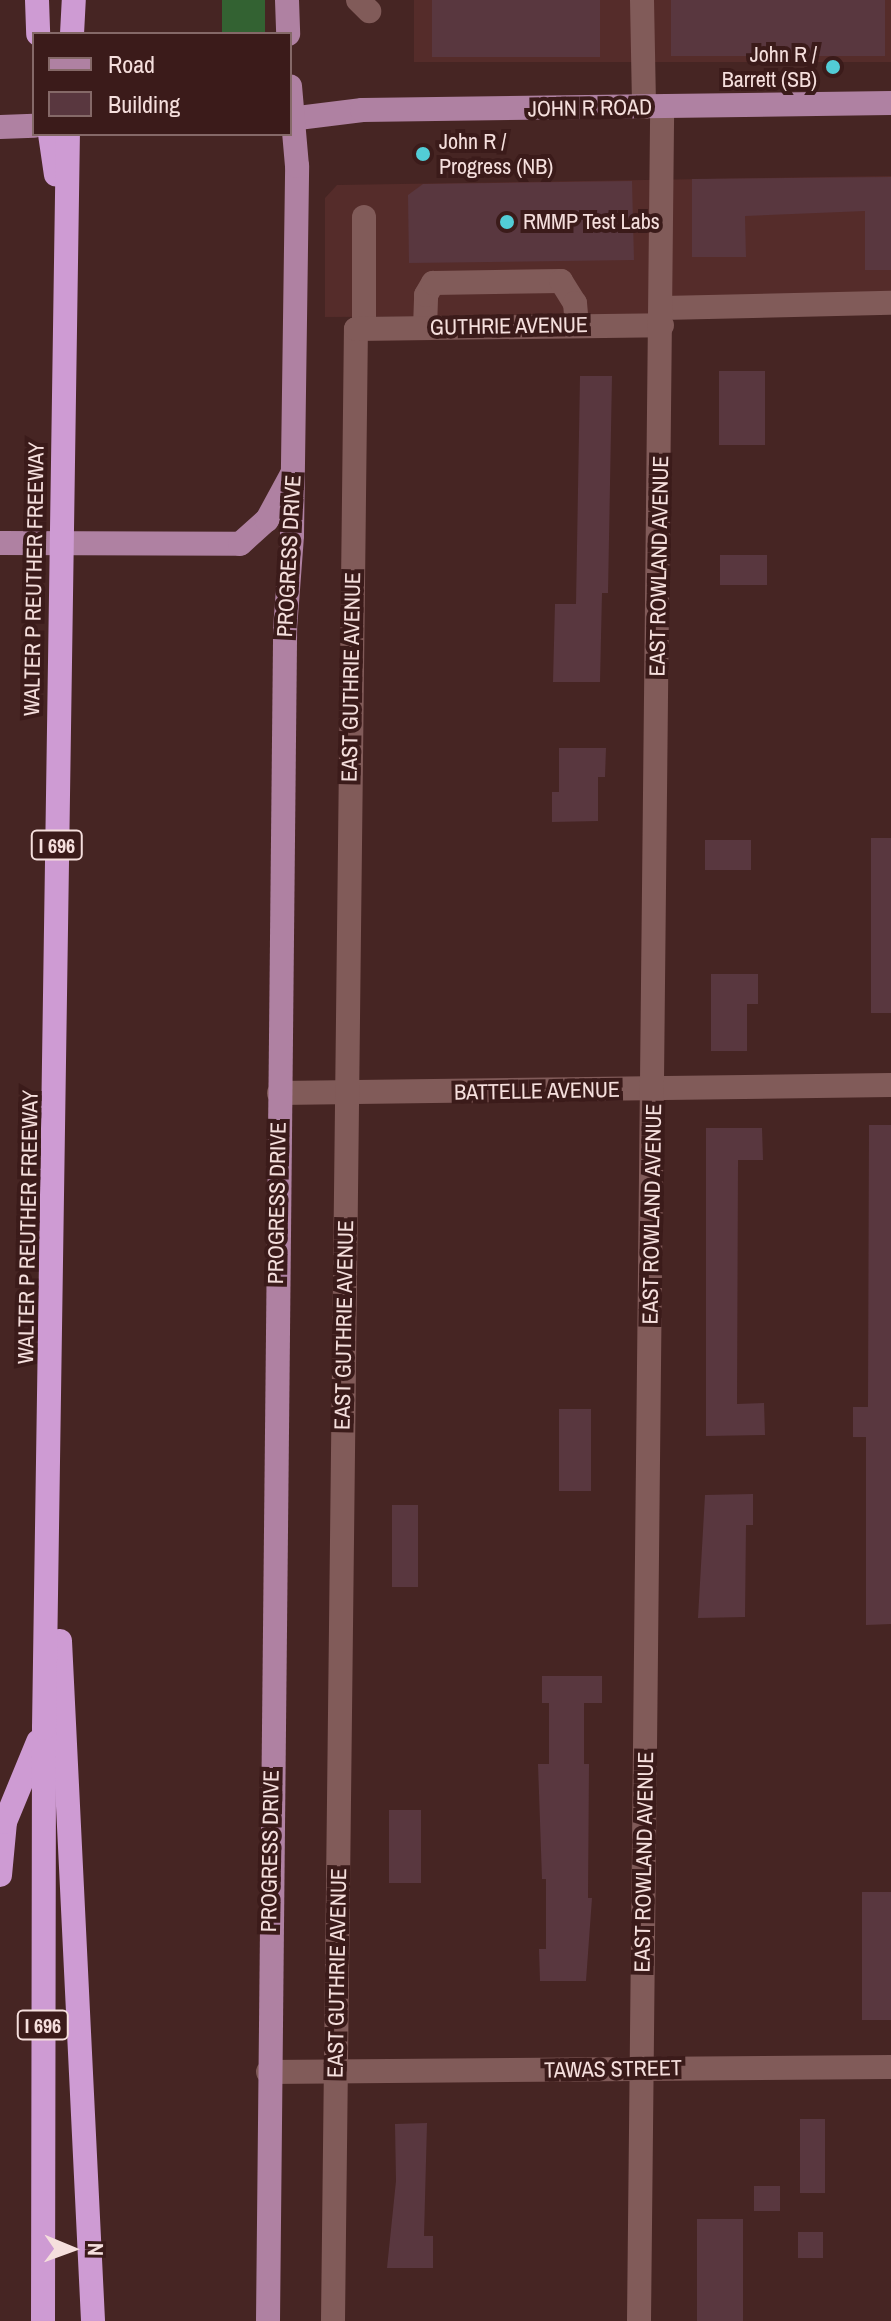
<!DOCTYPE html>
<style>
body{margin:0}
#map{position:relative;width:891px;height:2321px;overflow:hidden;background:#462523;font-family:"Archivo Narrow",sans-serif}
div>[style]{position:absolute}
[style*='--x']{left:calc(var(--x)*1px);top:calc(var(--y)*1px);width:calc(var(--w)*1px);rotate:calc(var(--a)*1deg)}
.built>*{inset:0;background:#552c2a;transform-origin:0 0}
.green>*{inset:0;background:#336232;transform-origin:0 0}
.building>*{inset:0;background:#59373f;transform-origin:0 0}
.minor>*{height:24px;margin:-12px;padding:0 12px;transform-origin:12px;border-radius:12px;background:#815b59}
.major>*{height:24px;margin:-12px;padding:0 12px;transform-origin:12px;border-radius:12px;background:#af81a2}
.highway>*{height:24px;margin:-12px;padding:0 12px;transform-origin:12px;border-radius:12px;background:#ce9bd3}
.dots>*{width:22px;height:22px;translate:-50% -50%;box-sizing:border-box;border:4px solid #3b1b1a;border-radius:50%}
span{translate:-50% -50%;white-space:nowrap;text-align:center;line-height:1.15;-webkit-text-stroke:8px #3b1b1a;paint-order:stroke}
.shield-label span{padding:2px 6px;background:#3b1b1a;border:2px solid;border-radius:6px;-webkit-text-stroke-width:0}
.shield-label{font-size:20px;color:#f5dfdd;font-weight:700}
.poi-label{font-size:22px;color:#f5dfdd}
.right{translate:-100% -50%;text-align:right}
.left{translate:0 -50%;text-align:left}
.street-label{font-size:22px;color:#f5dfdd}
.legend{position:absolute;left:32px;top:32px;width:260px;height:104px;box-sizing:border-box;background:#3b1b1a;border:2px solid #856968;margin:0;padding:10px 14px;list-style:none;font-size:24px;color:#f5dfdd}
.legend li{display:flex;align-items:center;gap:16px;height:40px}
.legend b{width:40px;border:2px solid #856968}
.north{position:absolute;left:32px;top:2209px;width:80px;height:80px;-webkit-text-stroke:6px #3b1b1a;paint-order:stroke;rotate:91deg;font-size:22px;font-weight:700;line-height:32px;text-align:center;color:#f5dfdd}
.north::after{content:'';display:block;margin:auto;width:28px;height:36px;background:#f5dfdd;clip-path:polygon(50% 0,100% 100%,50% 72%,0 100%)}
</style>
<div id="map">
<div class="built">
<div style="left:414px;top:0;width:477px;height:62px"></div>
<div style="clip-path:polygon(891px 176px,891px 314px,325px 317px,325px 198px,337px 185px)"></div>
</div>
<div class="green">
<div style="left:222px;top:0;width:43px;height:34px"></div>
</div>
<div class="building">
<div style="left:432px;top:0;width:168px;height:57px"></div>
<div style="left:671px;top:0;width:214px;height:56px"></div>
<div style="clip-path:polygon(891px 177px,891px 270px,865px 270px,865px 211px,745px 216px,746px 257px,692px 257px,692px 179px)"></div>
<div style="clip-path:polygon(632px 181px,634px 260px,409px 263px,408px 195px,423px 184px)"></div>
<div style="left:719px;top:371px;width:46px;height:74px"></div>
<div style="clip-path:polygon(580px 376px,612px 376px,608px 593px,602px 593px,600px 682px,553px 682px,555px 604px,576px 604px)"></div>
<div style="left:720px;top:555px;width:47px;height:30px"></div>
<div style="clip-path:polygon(559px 748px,606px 748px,605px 777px,598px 777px,598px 821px,552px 822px,552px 792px,559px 792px)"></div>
<div style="left:871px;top:838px;width:20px;height:175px"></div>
<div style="left:705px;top:840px;width:46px;height:30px"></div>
<div style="clip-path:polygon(711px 974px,758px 974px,758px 1004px,747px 1004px,747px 1051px,711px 1051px)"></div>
<div style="clip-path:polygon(869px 1125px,891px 1125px,891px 1624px,866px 1625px,866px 1437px,853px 1437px,853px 1407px,868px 1407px)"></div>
<div style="clip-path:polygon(706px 1128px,762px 1128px,763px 1160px,738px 1160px,737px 1404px,764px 1403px,765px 1435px,706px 1436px)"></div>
<div style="left:559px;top:1409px;width:32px;height:82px"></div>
<div style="clip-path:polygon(753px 1494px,753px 1525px,746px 1525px,745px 1617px,698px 1618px,705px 1495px)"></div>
<div style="left:392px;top:1505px;width:26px;height:82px"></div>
<div style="clip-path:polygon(542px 1676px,602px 1676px,602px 1703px,584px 1703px,584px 1764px,589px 1764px,588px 1898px,592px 1898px,586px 1981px,540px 1981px,539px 1949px,546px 1949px,546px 1879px,542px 1879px,538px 1764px,549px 1764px,549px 1703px,542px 1703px)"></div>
<div style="left:389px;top:1810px;width:32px;height:73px"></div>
<div style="left:891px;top:1892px;width:128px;height:29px;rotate:90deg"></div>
<div style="left:800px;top:2119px;width:25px;height:74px"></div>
<div style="clip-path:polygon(427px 2123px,424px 2236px,433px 2236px,433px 2268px,387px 2268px,396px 2181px,395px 2124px)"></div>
<div style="left:754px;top:2186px;width:26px;height:25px"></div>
<div style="left:697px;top:2219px;width:46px;height:102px"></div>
<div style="left:823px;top:2232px;width:26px;height:25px;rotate:90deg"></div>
</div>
<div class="minor">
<div style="--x:358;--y:0;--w:16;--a:45"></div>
<div style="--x:642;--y:0;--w:107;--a:88.9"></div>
<div style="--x:364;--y:217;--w:111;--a:90"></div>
<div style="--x:663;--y:308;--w:228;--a:-1.3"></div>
<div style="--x:425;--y:328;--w:33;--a:-88"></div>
<div style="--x:426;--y:295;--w:14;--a:-60"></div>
<div style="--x:433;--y:283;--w:128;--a:-0.9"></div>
<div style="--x:561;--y:281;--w:26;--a:58"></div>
<div style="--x:575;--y:303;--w:22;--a:85"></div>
<div style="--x:279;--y:1093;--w:612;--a:-0.75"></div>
<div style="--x:268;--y:2072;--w:623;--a:-0.46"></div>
<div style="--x:333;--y:2321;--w:1992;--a:-89.34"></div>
<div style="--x:356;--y:329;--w:306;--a:-0.7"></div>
<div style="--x:639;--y:2321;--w:2214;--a:-89.4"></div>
</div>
<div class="major">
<div style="--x:287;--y:0;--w:34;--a:88"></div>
<div style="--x:290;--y:119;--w:73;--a:-7.1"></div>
<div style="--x:362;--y:110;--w:529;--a:-0.76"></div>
<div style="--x:0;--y:127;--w:34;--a:-2"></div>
<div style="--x:0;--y:543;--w:240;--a:0.2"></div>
<div style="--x:240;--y:544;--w:36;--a:-42"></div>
<div style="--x:267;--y:520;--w:52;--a:-61.5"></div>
<div style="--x:268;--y:2321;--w:1692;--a:-89.42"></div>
<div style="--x:285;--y:629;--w:94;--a:-85.7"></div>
<div style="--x:292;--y:535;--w:369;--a:-89.2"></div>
<div style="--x:297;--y:166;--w:80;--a:-95"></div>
</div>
<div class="highway">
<div style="--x:37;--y:0;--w:34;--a:88"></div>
<div style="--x:72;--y:34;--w:34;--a:-87"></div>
<div style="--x:50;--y:134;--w:41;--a:81.7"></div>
<div style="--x:60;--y:1641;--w:681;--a:87.22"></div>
<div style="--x:0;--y:1875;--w:53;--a:-84.6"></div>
<div style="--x:5;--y:1822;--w:87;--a:-67.6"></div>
<div style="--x:43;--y:2321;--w:593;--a:-89.9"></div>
<div style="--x:44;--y:1728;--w:1594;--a:-89.14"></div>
</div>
<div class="dots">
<div style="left:833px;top:67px;background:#52ccd6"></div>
<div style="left:423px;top:154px;background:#52ccd6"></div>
<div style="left:507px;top:222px;background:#52ccd6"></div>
</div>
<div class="shield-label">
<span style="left:57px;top:845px">I 696</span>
<span style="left:43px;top:2025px">I 696</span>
</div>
<div class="poi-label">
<span class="right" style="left:817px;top:67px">John R /<br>Barrett (SB)</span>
<span class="left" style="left:439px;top:154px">John R /<br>Progress (NB)</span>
<span class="left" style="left:523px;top:222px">RMMP Test Labs</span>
</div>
<div class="street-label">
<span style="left:590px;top:108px;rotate:-1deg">JOHN R ROAD</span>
<span style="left:509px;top:326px;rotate:-1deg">GUTHRIE AVENUE</span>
<span style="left:289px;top:556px;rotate:-87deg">PROGRESS DRIVE</span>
<span style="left:659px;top:566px;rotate:-89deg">EAST ROWLAND AVENUE</span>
<span style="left:34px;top:579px;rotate:-89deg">WALTER P REUTHER FREEWAY</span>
<span style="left:351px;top:677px;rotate:-89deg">EAST GUTHRIE AVENUE</span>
<span style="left:537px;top:1091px;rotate:-1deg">BATTELLE AVENUE</span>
<span style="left:277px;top:1203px;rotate:-89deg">PROGRESS DRIVE</span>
<span style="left:652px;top:1214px;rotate:-89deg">EAST ROWLAND AVENUE</span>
<span style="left:28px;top:1227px;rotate:-89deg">WALTER P REUTHER FREEWAY</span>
<span style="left:344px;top:1325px;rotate:-89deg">EAST GUTHRIE AVENUE</span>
<span style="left:270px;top:1851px;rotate:-89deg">PROGRESS DRIVE</span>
<span style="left:644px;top:1862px;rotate:-89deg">EAST ROWLAND AVENUE</span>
<span style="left:337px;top:1973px;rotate:-89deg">EAST GUTHRIE AVENUE</span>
<span style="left:613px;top:2069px;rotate:-1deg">TAWAS STREET</span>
</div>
<ul class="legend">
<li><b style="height:10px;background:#af81a2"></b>Road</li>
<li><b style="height:22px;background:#59373f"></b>Building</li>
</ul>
<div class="north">N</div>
</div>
